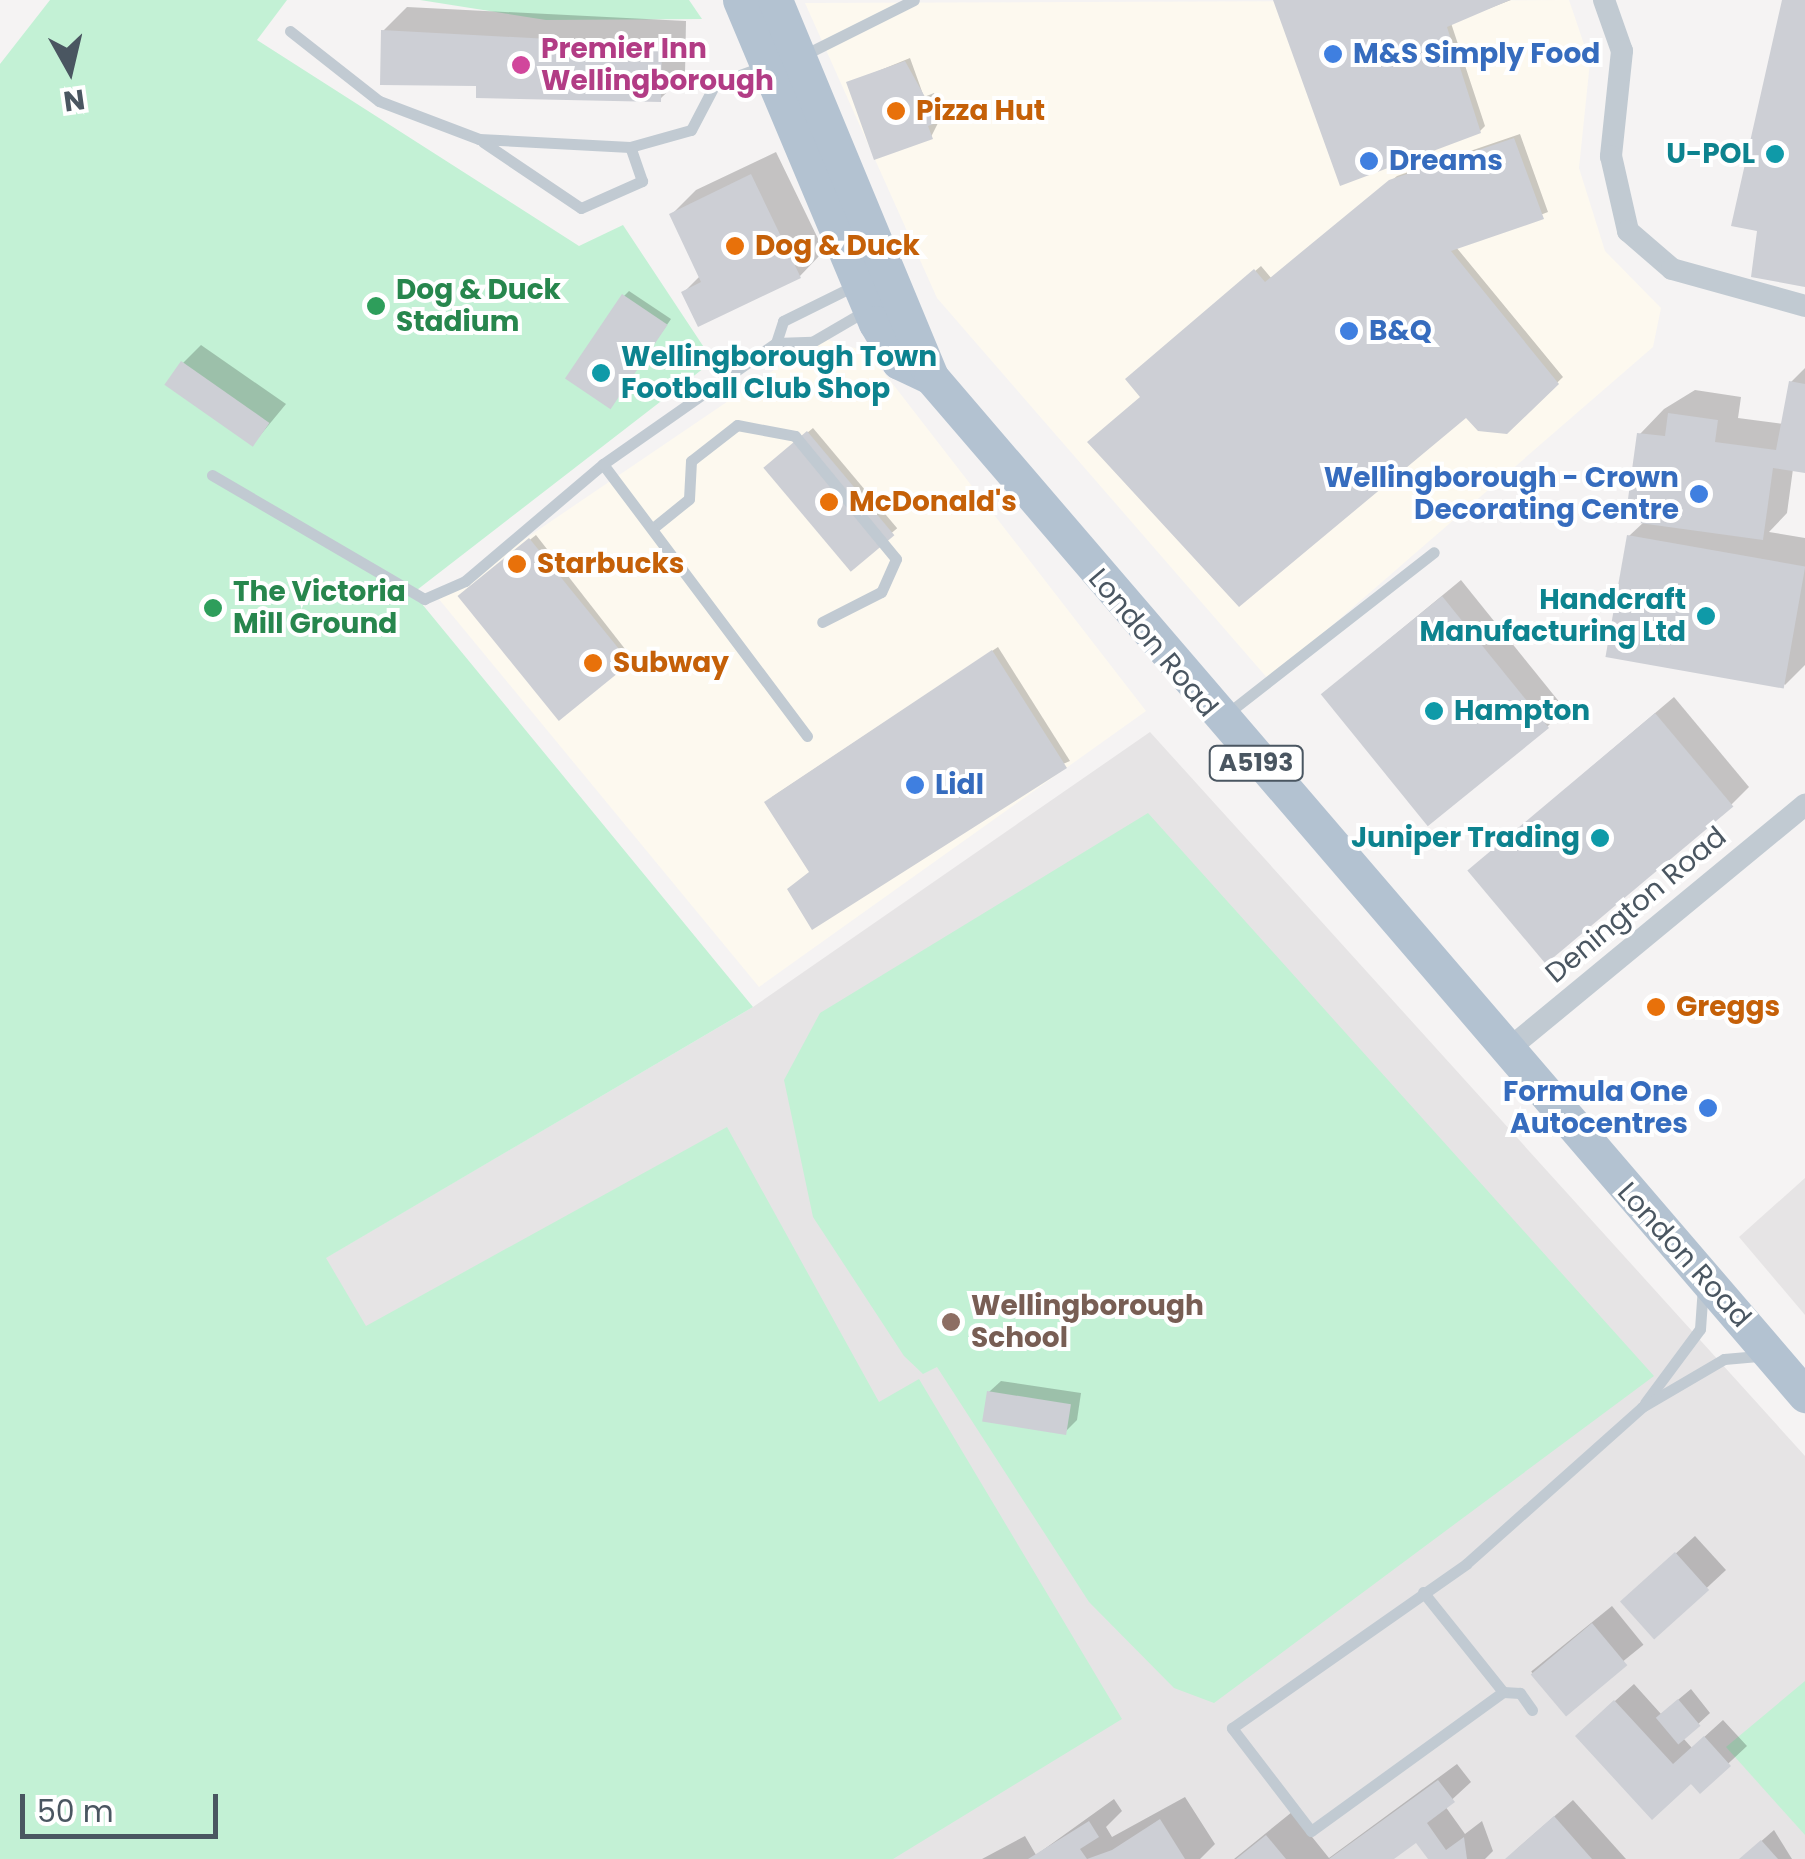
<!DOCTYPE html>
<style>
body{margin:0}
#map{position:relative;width:1805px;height:1859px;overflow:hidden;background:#f5f3f3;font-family:Poppins,sans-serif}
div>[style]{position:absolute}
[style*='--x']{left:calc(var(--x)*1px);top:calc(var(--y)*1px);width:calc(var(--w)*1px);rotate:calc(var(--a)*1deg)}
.commercial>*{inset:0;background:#fdf9ef}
.education>*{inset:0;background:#e6e4e5}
.green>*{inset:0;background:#c3f1d5}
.shadow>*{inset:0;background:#0003;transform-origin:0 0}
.building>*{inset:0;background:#cdcfd5;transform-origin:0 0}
.lane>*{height:11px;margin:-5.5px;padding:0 5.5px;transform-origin:5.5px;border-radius:5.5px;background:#c1cad2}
.street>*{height:22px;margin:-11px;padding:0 11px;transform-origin:11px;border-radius:11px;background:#c1cad2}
.primary>*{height:35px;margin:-17.5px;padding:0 17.5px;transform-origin:17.5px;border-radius:17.5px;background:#b3c2d1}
.dots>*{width:28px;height:28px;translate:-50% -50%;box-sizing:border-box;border:5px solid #fff;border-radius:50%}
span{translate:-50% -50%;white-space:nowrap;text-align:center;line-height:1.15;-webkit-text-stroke:8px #fff;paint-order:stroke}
.shield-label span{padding:2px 8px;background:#fff;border:2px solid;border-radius:8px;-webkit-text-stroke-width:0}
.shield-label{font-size:25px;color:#4a5661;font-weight:700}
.hotel-label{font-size:28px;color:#b23c85;font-weight:700}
.left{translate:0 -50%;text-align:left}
.shop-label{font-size:28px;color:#366cbe;font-weight:700}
.right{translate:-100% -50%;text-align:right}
.food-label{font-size:28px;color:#c56008;font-weight:700}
.culture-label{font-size:28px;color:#0d838f;font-weight:700}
.leisure-label{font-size:28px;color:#27864d;font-weight:700}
.street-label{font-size:28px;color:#4a5661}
.education-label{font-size:28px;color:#785e54;font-weight:700}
.north{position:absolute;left:20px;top:20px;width:100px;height:100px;-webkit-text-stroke:8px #fff;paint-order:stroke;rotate:172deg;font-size:28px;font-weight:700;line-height:40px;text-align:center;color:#4a5661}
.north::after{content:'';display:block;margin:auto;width:35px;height:45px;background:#4a5661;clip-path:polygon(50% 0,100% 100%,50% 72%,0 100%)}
.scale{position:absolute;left:20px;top:1794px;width:198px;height:45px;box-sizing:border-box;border:5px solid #4a5661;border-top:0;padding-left:12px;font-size:30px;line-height:35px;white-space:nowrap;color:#4a5661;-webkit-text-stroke:8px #fff;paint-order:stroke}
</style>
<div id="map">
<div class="commercial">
<div style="clip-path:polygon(1569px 0,1590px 62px,1579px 168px,1605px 251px,1661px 308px,1653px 347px,1269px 680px,937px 298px,805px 3px)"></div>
<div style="clip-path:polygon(821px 338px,868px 352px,1146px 711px,759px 987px,438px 598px)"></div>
</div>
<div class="education">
<div style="clip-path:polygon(1150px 732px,1805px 1456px,1805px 1859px,0 1859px,107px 1386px,753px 1007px)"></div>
<div style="clip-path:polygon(1805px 1178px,1805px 1315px,1739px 1237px)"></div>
</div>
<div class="green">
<div style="clip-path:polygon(50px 0,287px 0,257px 40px,579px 246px,623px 225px,713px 361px,413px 593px,753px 1007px,326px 1258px,366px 1326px,727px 1127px,879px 1402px,919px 1379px,1122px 1719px,893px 1859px,0 1859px,0 64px)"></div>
<div style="clip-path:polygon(420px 0,689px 0,702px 19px,546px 20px)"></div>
<div style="clip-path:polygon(1148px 813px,1654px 1376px,1214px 1703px,1174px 1688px,1089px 1602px,937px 1367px,923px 1374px,904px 1356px,813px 1217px,784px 1080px,820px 1013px)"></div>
<div style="clip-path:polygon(1805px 1681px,1805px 1835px,1726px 1747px)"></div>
</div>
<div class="shadow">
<div style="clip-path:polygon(1276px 0,1511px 0,1451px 23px,1485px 126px,1480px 131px)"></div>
<div style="clip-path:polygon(1785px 0,1805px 0,1805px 284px,1760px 229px,1734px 224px)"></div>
<div style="clip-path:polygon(407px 7px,686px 21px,685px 75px,660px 99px,478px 84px,383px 31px)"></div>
<div style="clip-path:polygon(910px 58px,924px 97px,934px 93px,942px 115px,931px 137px,849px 83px)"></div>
<div style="clip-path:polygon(1520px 134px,1548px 212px,1456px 247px,1563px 377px,1506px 432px,1467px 415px,1143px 397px,1134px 374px,1261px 266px,1272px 279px,1397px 176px)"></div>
<div style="clip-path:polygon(776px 152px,824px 251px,800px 276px,684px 292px,701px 275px,672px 214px,696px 190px)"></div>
<div style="clip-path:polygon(629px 291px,671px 319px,614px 401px,624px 296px)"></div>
<div style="clip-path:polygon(201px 345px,286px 404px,253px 444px,183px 363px)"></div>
<div style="clip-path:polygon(1805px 368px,1805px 471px,1793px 469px,1787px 513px,1769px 532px,1805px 538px,1805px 665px,1785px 685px,1629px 536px,1645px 521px,1640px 434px,1664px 409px,1695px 390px,1741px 397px,1738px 418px,1784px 424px,1791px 382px)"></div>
<div style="left:813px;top:428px;width:131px;height:55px;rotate:50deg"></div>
<div style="left:536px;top:535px;width:156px;height:90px;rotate:52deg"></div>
<div style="clip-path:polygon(1461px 580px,1565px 709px,1547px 727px,1323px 694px)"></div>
<div style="clip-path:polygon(998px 647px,1070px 761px,812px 871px,772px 797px)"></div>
<div style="clip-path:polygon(1674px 697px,1749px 787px,1731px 805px,1470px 870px)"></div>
<div style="clip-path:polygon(1001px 1381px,1081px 1393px,1077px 1420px,1065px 1432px,989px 1392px)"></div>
<div style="clip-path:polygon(1695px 1536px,1726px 1570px,1655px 1636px,1642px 1584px)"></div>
<div style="left:1612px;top:1606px;width:50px;height:104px;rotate:51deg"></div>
<div style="clip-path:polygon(1634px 1684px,1661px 1714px,1691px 1689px,1710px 1713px,1683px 1738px,1692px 1748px,1723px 1720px,1747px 1746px,1700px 1790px,1596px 1718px)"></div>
<div style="clip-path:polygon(1457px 1764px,1471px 1782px,1445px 1806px,1465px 1834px,1482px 1821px,1493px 1851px,1485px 1859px,1431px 1859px,1417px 1840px,1390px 1859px,1234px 1859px,1292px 1812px,1329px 1858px)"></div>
<div style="clip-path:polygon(1185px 1797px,1215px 1844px,1200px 1859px,982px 1859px,1025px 1836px,1036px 1855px,1114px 1799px,1122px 1811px,1106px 1827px,1112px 1837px)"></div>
<div style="clip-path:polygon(1573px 1800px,1626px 1859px,1508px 1859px,1518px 1848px)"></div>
<div style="clip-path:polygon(1774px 1830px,1792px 1859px,1741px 1859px)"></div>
</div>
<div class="building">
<div style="clip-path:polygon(1273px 0,1510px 0,1447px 27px,1481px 133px,1340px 186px)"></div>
<div style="clip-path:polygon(1782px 0,1805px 0,1805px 287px,1751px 277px,1757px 231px,1731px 226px)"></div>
<div style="clip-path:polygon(381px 30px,662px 45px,661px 102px,476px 98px,476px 86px,380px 85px)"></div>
<div style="clip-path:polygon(905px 61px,939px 122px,928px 126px,933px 139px,874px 160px,846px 82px)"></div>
<div style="clip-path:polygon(1514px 138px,1544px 219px,1451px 251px,1559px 384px,1507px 434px,1478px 431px,1466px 418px,1239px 607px,1087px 442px,1140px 397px,1125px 379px,1254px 269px,1265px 282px,1389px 180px)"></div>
<div style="clip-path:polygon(751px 174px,801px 278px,698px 327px,681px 292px,701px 282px,669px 214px)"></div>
<div style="left:622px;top:294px;width:55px;height:102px;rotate:34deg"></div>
<div style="left:181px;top:361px;width:108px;height:29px;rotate:35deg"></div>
<div style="clip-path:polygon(1789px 381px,1805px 384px,1805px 473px,1773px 468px,1763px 540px,1625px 521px,1637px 433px,1665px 436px,1668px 413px,1718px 420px,1715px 442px,1776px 450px)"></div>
<div style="left:807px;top:431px;width:136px;height:57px;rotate:50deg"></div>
<div style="left:1627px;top:535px;width:181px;height:124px;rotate:10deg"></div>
<div style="left:529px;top:538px;width:161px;height:92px;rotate:51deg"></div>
<div style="left:1442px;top:596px;width:170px;height:156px;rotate:51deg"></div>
<div style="clip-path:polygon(992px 650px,1067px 768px,812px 930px,787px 889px,809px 872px,764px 802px)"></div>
<div style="left:1655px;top:713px;width:122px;height:245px;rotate:50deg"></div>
<div style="left:987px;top:1391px;width:85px;height:31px;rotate:9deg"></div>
<div style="left:1675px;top:1552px;width:51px;height:74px;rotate:48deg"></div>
<div style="left:1592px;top:1623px;width:55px;height:80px;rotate:50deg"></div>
<div style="left:1678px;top:1699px;width:35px;height:29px;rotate:50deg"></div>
<div style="clip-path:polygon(1614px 1700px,1673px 1764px,1704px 1736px,1731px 1766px,1700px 1794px,1691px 1784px,1652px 1820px,1575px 1736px)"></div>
<div style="clip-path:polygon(1438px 1780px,1455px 1802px,1427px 1823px,1446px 1850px,1464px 1837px,1467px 1859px,1428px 1859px,1416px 1843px,1394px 1859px,1329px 1859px)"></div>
<div style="clip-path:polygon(1554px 1816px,1592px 1859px,1505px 1859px)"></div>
<div style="clip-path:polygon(1160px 1819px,1185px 1859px,1087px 1859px,1112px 1850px)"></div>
<div style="clip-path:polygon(1089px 1821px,1099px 1837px,1080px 1849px,1087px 1859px,1028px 1859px)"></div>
<div style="clip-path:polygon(1266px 1835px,1286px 1859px,1236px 1859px)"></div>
<div style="clip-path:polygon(1761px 1840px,1778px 1859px,1739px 1859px)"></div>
</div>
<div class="lane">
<div style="--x:290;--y:31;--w:113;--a:38.2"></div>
<div style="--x:379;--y:101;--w:107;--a:20.8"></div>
<div style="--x:479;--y:139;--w:151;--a:3"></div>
<div style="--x:630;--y:147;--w:63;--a:-15.6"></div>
<div style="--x:691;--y:130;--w:52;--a:-62.4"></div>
<div style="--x:715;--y:84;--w:53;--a:-19.8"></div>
<div style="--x:802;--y:56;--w:125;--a:-26.6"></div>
<div style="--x:483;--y:142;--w:118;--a:34"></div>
<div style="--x:581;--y:208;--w:67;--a:-23.9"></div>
<div style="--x:642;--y:181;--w:36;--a:-109"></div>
<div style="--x:776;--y:343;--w:23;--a:-72"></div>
<div style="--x:783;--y:321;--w:81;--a:-26.3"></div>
<div style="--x:212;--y:475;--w:246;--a:30.3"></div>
<div style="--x:424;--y:599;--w:45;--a:-23.7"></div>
<div style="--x:465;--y:581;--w:181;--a:-40.3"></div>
<div style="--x:653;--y:528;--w:46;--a:-38.9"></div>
<div style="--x:689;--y:499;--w:38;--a:-87"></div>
<div style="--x:691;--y:461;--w:58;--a:-38"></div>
<div style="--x:737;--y:425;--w:59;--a:10.7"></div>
<div style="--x:795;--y:436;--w:159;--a:50.6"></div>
<div style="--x:896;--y:559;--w:36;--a:114"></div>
<div style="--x:881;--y:592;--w:66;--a:153"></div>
<div style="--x:1228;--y:713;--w:261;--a:-38"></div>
<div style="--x:807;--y:736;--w:340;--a:-126.9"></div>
<div style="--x:603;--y:464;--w:211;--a:-35"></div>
<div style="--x:776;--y:343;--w:36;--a:-2"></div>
<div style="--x:812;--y:342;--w:64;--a:-30.2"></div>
<div style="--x:1645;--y:1403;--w:92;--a:-53.4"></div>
<div style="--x:1700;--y:1329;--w:39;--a:-86"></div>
<div style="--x:1423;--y:1592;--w:128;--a:51.3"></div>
<div style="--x:1532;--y:1710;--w:21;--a:-125"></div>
<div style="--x:1520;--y:1693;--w:17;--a:-177"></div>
<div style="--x:1503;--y:1692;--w:237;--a:144.1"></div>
<div style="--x:1311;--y:1831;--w:130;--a:-127.5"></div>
<div style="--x:1232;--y:1728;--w:286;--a:-35"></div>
<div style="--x:1466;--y:1564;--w:236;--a:-41.7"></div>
<div style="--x:1642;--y:1407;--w:95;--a:-30.3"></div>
<div style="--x:1724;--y:1359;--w:37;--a:-5"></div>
</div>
<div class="street">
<div style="--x:1604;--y:0;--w:54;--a:70.6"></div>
<div style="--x:1622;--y:51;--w:106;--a:96"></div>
<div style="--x:1611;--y:156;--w:77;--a:77.2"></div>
<div style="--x:1628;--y:231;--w:58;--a:40.8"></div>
<div style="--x:1672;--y:269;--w:138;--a:15.5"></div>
<div style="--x:1505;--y:1052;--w:389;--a:-39.5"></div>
</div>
<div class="primary">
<div style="--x:740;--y:0;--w:350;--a:67.2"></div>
<div style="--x:876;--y:323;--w:45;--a:59.5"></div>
<div style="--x:899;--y:362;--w:35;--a:25"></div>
<div style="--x:775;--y:0;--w:408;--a:67.5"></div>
<div style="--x:931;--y:377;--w:1342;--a:49.35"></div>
</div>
<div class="dots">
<div style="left:1333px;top:54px;background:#3f7fe0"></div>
<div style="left:521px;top:65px;background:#d1479c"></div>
<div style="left:896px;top:111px;background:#e8710a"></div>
<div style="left:1775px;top:154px;background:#0f9aa8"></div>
<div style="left:1369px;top:161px;background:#3f7fe0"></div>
<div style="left:735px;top:246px;background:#e8710a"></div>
<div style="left:376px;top:306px;background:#2e9e5b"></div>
<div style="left:1349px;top:331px;background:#3f7fe0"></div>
<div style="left:601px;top:373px;background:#0f9aa8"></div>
<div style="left:1699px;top:494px;background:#3f7fe0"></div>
<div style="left:829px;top:502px;background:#e8710a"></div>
<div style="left:517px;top:564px;background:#e8710a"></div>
<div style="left:213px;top:608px;background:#2e9e5b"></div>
<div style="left:1706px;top:616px;background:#0f9aa8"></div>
<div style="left:593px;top:663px;background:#e8710a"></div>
<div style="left:1434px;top:711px;background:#0f9aa8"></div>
<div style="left:915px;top:785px;background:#3f7fe0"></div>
<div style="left:1600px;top:838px;background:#0f9aa8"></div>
<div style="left:1656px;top:1007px;background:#e8710a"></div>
<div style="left:1708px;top:1108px;background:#3f7fe0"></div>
<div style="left:951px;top:1322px;background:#8d6e63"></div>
</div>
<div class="shield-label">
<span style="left:1256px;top:763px">A5193</span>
</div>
<div class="hotel-label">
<span class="left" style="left:541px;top:65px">Premier Inn<br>Wellingborough</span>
</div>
<div class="shop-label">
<span class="left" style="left:1353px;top:54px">M&amp;S Simply Food</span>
<span class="left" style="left:1389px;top:161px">Dreams</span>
<span class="left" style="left:1369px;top:331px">B&amp;Q</span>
<span class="right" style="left:1679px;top:494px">Wellingborough - Crown<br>Decorating Centre</span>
<span class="left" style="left:935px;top:785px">Lidl</span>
<span class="right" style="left:1688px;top:1108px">Formula One<br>Autocentres</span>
</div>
<div class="food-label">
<span class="left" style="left:916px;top:111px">Pizza Hut</span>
<span class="left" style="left:755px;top:246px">Dog &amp; Duck</span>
<span class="left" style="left:849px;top:502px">McDonald's</span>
<span class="left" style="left:537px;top:564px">Starbucks</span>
<span class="left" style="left:613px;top:663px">Subway</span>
<span class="left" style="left:1676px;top:1007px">Greggs</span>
</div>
<div class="culture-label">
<span class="right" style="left:1755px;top:154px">U-POL</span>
<span class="left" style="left:621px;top:373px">Wellingborough Town<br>Football Club Shop</span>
<span class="right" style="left:1686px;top:616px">Handcraft<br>Manufacturing Ltd</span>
<span class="left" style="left:1454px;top:711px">Hampton</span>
<span class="right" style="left:1580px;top:838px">Juniper Trading</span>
</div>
<div class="leisure-label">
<span class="left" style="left:396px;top:306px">Dog &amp; Duck<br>Stadium</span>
<span class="left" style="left:233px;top:608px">The Victoria<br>Mill Ground</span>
</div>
<div class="street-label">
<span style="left:1153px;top:643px;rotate:50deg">London Road</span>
<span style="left:1636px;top:905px;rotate:-40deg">Denington Road</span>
<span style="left:1684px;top:1255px;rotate:48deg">London Road</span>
</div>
<div class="education-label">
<span class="left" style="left:971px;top:1322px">Wellingborough<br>School</span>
</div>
<div class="north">N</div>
<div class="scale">50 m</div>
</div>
